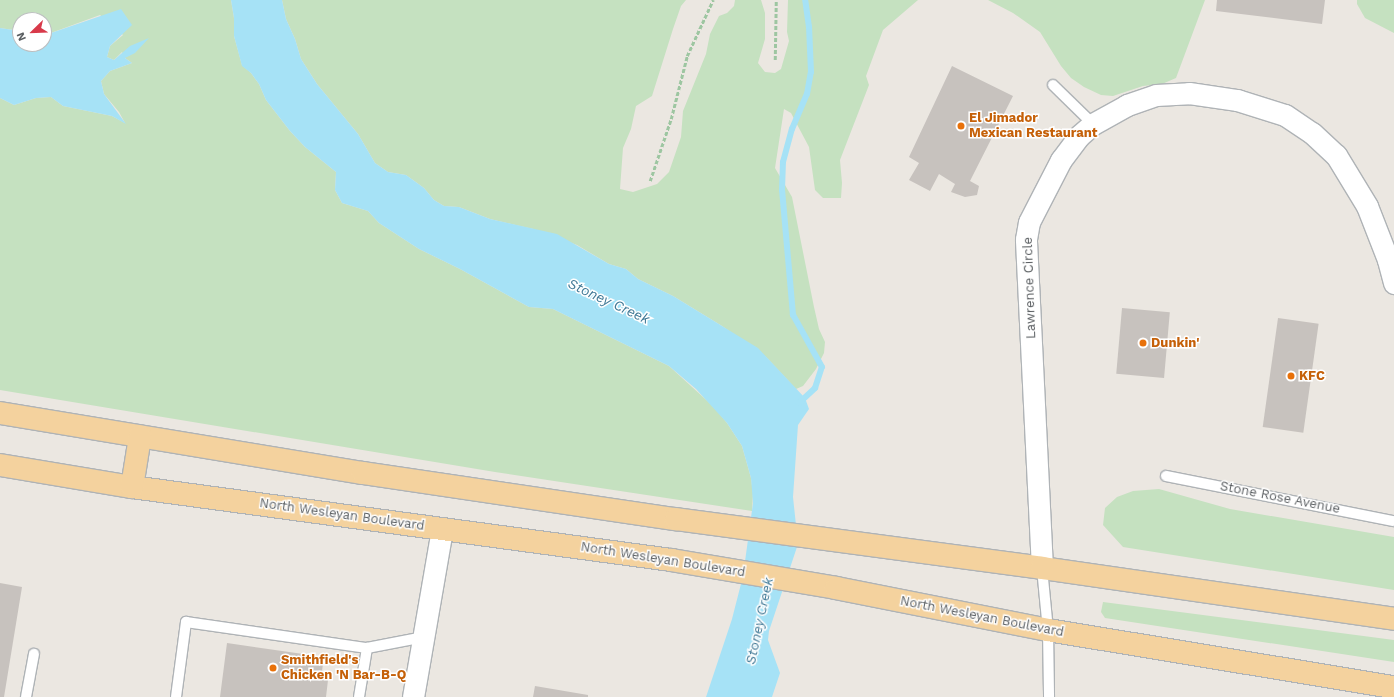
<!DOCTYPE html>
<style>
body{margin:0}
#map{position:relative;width:1394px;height:697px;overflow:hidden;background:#ebe7e1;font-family:"Work Sans",sans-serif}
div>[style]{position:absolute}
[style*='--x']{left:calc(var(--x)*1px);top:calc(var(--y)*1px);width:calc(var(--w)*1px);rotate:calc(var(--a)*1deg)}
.green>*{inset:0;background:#c5e1c0}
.water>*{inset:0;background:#a6e2f6}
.stream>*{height:6px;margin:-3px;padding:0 3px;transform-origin:3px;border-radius:3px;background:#a6e2f6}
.building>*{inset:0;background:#c7c2be;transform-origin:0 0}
.path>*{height:2.5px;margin-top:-1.25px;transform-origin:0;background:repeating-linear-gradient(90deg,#9dc6a1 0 4px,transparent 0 6px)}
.roads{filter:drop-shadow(1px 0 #afb3b6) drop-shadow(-1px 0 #afb3b6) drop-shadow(0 1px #afb3b6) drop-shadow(0 -1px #afb3b6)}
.service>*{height:10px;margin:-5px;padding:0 5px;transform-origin:5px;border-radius:5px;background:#fff}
.minor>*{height:21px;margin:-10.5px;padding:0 10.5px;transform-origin:10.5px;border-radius:10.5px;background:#fff}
.trunk>*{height:22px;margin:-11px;padding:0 11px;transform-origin:11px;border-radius:11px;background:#f4d29e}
.dots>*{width:11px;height:11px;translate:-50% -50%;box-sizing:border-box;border:2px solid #fff;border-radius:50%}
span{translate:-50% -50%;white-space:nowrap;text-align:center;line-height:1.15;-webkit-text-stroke:3px #fff;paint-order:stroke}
.food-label{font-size:13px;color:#c56008;font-weight:700}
.left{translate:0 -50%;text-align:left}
.street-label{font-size:13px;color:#5a5e61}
.water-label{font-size:14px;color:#407996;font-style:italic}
.north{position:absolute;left:12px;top:12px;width:40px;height:40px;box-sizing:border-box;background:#fff;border:1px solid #bdbfc0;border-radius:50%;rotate:247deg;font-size:11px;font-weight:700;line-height:16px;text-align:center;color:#5a5e61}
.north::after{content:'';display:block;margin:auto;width:14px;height:18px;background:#d83a4a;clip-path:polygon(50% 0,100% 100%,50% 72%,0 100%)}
</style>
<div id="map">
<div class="green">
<div style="clip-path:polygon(0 0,231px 0,234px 18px,234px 36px,242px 65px,251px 73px,259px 84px,266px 100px,290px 131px,305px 147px,336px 172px,335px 190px,342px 203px,368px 211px,379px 223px,419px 249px,460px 269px,529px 307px,553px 309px,669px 366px,714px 407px,727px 423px,742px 446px,751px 478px,753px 493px,752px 511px,495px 472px,0 390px,0 98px,14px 105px,36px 98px,51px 97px,63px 106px,112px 116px,125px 123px,119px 112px,104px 94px,101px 81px,110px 71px,132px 63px,125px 58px,122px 52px,114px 60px,107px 57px,110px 46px,123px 35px,100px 15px,48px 34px,44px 34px,44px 20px,20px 20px,20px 31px,0 28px)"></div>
<div style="clip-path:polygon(282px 0,686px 0,681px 6px,673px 29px,652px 96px,636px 106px,631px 129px,623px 148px,620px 189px,633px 192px,657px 184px,669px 172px,681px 137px,683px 111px,706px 54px,710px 34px,719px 16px,727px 13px,734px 6px,735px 0,761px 0,765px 13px,765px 39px,758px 63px,765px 72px,775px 73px,781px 69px,789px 41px,787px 32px,788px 0,918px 0,883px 30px,866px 76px,869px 85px,840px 160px,842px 183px,841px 198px,823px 198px,815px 190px,809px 147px,791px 113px,784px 109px,775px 168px,792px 197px,814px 307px,819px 329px,825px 342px,824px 353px,816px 369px,803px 386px,796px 389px,766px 357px,722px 326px,673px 296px,638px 279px,626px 269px,609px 264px,577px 245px,533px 229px,490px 219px,459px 207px,444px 206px,434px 200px,424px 188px,406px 175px,388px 172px,375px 163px,358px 134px,317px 84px,301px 59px,295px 39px,286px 19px)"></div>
<div style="clip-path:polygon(988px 0,1205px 0,1176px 78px,1162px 84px,1143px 86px,1113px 96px,1101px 95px,1084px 87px,1071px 78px,1061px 66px,1040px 32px,1013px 13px)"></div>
<div style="clip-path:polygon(1357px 0,1394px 0,1394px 33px,1365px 18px,1357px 4px)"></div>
<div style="clip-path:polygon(1159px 489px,1230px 509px,1394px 537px,1394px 590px,1123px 547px,1103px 525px,1105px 508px,1117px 497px,1133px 491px)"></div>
<div style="clip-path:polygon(1103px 602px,1394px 640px,1394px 662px,1105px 618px,1101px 612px)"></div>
</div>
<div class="water">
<div style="clip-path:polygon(231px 0,282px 0,286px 19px,295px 39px,301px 59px,317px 84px,358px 134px,375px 163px,388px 172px,406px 175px,424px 188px,434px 200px,444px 206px,459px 207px,490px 219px,557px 234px,609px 264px,626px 269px,638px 279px,673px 296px,758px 348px,805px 398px,809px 409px,798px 425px,793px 497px,798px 544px,769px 631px,768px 640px,780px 673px,772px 697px,706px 697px,732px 619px,743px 576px,753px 503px,751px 478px,742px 446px,727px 423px,696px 389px,669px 366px,553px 309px,529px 307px,460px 269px,419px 249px,379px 223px,368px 211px,342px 203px,335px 190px,336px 172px,305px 147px,290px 131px,266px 100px,259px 84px,251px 73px,242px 66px,234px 36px,234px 18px)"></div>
<div style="clip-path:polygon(121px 9px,132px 25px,110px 46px,107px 57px,114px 60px,130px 46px,149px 38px,135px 53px,125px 58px,132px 63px,110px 71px,101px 81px,104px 94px,126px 124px,112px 116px,63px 106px,51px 97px,36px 98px,14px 105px,0 98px,0 28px,20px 31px,20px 44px,44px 44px,44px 34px,48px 34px)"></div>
</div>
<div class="stream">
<div style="--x:799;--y:403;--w:22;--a:-43"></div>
<div style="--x:815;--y:388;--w:22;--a:-72"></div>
<div style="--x:822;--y:367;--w:60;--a:-119.1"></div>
<div style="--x:793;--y:315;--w:125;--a:-95"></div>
<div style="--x:782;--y:190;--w:28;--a:-88"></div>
<div style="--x:783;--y:162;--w:34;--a:-75"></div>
<div style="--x:792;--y:129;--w:38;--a:-67"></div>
<div style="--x:807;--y:94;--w:22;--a:-80"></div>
<div style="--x:811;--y:72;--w:45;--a:-92.5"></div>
<div style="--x:809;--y:27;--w:27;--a:-98"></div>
</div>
<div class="building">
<div style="clip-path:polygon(1217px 0,1325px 0,1322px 24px,1216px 11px)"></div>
<div style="clip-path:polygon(952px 66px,1013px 96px,970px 181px,979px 186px,977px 195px,965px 197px,951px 192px,955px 184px,939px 174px,930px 191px,909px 180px,919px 163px,909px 157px)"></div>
<div style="left:1122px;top:308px;width:48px;height:66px;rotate:5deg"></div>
<div style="left:1278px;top:318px;width:41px;height:110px;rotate:8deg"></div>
<div style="clip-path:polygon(0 583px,22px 587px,4px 697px,0 697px)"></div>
<div style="clip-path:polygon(227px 643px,324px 657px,321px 678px,328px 680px,326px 697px,220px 697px)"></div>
<div style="clip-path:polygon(535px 686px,588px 695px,588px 697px,533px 697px)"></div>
</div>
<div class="path">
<div style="--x:775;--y:60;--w:60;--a:-89"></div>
<div style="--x:650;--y:181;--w:65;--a:-71.3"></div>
<div style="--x:671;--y:119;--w:65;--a:-75.7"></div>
<div style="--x:687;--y:56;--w:62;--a:-65.1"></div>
</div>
<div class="roads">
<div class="service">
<div style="--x:1053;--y:85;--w:56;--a:44.3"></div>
<div style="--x:1166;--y:476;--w:232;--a:11.2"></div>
<div style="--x:1042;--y:568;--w:62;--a:84.5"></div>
<div style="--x:1048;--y:630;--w:67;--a:89.1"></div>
<div style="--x:26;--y:697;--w:44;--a:-79.5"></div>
<div style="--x:176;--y:697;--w:76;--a:-82.4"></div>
<div style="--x:186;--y:622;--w:183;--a:8.2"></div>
<div style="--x:367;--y:648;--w:58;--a:-10.9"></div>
<div style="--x:359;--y:697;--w:50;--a:-80.7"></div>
</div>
<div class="minor">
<div style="--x:1042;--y:568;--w:329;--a:-92.8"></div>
<div style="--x:1026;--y:239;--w:17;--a:-80"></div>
<div style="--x:1029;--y:222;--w:70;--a:-62.7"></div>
<div style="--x:1061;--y:160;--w:30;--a:-53"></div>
<div style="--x:1079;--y:136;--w:18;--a:-41"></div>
<div style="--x:1093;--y:124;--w:39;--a:-29"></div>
<div style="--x:1127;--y:105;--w:31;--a:-19"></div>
<div style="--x:1156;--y:95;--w:33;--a:-3"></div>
<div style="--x:1189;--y:93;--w:49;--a:8.3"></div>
<div style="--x:1237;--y:100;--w:50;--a:17.4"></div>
<div style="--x:1285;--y:115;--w:32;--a:34"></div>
<div style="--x:1312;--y:133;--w:33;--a:43"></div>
<div style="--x:1336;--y:155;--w:60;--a:58.7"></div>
<div style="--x:1367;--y:206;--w:58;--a:68.7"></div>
<div style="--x:1388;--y:260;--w:24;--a:75"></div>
<div style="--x:413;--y:697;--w:170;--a:-80.2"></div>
</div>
<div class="trunk">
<div style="--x:0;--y:413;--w:368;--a:9.4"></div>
<div style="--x:363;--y:473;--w:316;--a:8.4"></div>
<div style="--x:676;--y:519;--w:369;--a:7.6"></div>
<div style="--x:1042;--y:568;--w:356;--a:8.2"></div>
<div style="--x:0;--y:465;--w:134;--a:9.5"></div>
<div style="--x:132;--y:487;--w:544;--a:7.71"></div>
<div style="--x:671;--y:560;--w:167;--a:9.6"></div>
<div style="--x:836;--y:588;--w:216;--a:11.2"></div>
<div style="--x:1048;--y:630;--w:351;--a:9.4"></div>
<div style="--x:132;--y:487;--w:51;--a:-80.9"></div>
</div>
</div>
<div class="dots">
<div style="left:961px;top:126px;background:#e8710a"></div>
<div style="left:1143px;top:343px;background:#e8710a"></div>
<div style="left:1291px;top:376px;background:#e8710a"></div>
<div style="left:273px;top:668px;background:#e8710a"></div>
</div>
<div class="food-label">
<span class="left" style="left:969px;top:126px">El Jimador<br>Mexican Restaurant</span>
<span class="left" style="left:1151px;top:343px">Dunkin'</span>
<span class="left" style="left:1299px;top:376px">KFC</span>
<span class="left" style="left:281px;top:668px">Smithfield's<br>Chicken 'N Bar-B-Q</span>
</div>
<div class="street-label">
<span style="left:1030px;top:288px;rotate:-92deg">Lawrence Circle</span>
<span style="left:1280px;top:498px;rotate:11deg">Stone Rose Avenue</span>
<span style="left:342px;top:515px;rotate:8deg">North Wesleyan Boulevard</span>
<span style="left:663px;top:560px;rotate:9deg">North Wesleyan Boulevard</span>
<span style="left:982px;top:617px;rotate:11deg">North Wesleyan Boulevard</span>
</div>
<div class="water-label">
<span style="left:609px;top:301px;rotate:25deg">Stoney Creek</span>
<span style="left:759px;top:621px;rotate:-78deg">Stoney Creek</span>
</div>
<div class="north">N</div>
</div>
